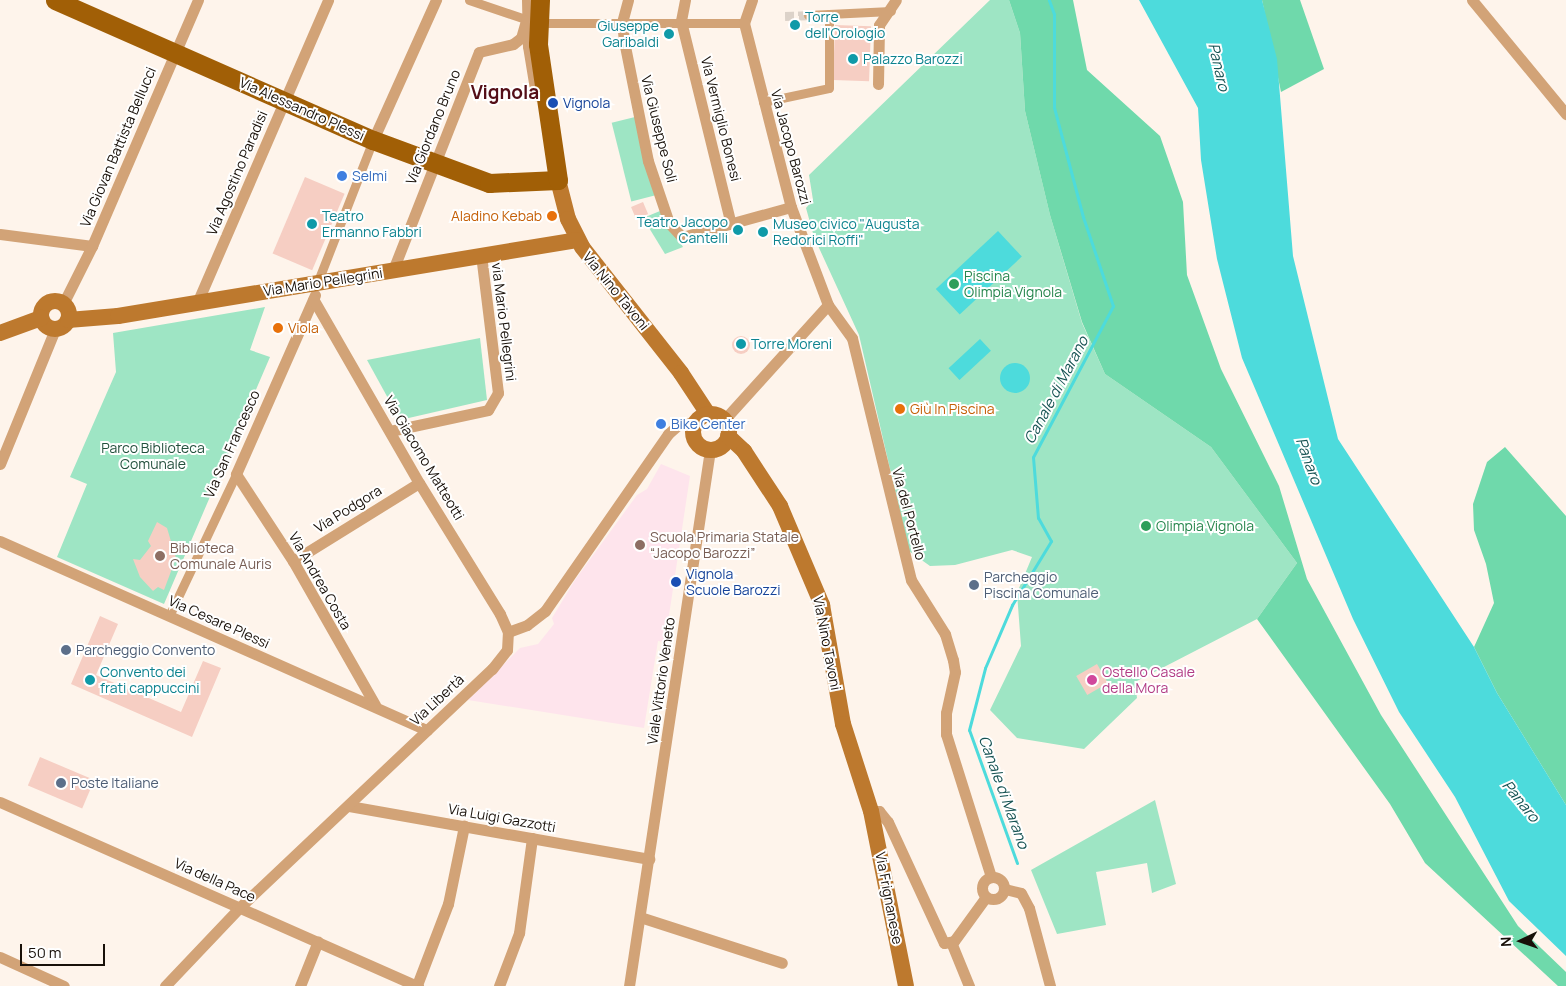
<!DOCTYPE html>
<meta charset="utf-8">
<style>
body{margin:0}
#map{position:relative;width:1566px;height:986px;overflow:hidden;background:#fef4eb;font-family:Manrope,sans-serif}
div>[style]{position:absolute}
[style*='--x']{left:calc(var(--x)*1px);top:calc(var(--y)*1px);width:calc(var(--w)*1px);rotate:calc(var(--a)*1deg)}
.education>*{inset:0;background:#fee4ec}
.green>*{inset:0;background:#9ee5c4;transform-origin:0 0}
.forest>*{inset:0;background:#6fd9ab}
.water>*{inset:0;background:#4ddbdc;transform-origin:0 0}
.round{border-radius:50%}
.stream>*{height:3px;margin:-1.5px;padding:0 1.5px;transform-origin:1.5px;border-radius:1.5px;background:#4ddbdc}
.building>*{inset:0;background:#f6cec3;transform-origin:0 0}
.pedestrian-tunnel>*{height:9px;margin-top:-4.5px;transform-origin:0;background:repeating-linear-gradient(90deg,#dcd2c9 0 9px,transparent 0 13.5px)}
.pedestrian>*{height:9px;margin:-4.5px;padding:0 4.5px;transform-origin:4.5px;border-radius:4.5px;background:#d2a377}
.minor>*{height:11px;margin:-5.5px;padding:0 5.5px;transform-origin:5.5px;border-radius:5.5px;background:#d2a377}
.minor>.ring{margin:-5.5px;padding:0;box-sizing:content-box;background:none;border:11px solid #d2a377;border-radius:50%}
.secondary>*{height:16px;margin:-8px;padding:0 8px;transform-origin:8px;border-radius:8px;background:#bd792e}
.secondary>.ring{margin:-8px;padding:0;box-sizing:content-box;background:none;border:16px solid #bd792e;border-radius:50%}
.primary>*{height:19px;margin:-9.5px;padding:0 9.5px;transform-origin:9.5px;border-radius:9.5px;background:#a15f06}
.dots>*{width:14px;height:14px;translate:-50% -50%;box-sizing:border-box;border:2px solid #fff;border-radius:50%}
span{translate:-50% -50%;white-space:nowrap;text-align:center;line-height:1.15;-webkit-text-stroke:4px #fff;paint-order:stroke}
.culture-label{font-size:14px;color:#0d838f}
.left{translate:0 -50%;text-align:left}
.right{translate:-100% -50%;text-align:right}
.transit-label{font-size:14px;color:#164399}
.street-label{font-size:14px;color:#181009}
.shop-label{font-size:14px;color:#366cbe}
.food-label{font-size:14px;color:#c56008}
.leisure-label{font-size:14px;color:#27864d}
.park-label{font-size:14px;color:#23503d}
.education-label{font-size:14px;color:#785e54}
.service-label{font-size:14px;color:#4e5e75}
.hotel-label{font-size:14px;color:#b23c85}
.water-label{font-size:15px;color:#155252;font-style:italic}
.district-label{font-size:19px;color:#540e17;font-weight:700}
.north{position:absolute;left:1496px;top:916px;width:50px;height:50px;-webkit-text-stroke:4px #fff;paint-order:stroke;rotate:267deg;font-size:14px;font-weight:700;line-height:20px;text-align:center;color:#181009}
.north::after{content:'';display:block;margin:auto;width:18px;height:22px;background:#181009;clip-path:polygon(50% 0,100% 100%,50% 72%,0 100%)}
.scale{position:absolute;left:20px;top:944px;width:85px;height:22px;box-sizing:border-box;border:2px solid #181009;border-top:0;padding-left:6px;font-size:15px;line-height:18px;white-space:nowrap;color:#181009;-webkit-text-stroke:4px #fff;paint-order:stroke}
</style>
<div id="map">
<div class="education">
<div style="clip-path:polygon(661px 464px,690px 476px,665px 642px,658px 641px,644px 728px,468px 700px,520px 648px,538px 644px,554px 624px,552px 618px,575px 580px,637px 495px,647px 489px)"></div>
</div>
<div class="green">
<div style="clip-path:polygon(990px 0,1009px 0,1020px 33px,1025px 111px,1050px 215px,1082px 323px,1105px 374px,1211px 447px,1297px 563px,1257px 619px,1135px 682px,1137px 698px,1084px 749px,1017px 738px,990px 710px,1021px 646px,1017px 593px,1032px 557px,1012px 550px,955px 565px,930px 566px,909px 551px,859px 335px,814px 237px,806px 208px,813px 200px,809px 175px)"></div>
<div style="left:635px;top:117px;width:81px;height:24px;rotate:76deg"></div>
<div style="clip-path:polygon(660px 211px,683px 247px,665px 254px,643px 218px)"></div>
<div style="clip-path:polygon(265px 307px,250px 350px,270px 357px,164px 604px,57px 557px,87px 484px,70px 477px,116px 372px,113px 333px)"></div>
<div style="clip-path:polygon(480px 338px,487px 400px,400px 420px,367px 360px)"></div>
<div style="clip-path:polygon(1155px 800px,1176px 884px,1152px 893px,1147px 863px,1096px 872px,1106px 925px,1057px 934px,1031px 870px)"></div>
</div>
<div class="forest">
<div style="clip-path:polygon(1009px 0,1073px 0,1087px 70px,1160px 136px,1183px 202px,1187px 275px,1221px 369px,1279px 486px,1307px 579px,1381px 715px,1518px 926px,1566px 972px,1566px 986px,1558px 986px,1425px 863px,1390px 804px,1257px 619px,1297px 563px,1211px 447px,1105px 374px,1082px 322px,1050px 215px,1025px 111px,1020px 33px)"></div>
<div style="clip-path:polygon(1262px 0,1300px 0,1324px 69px,1281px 92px)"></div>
<div style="clip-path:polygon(1505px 447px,1566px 516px,1566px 805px,1497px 693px,1474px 647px,1494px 603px,1486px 564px,1474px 530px,1473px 504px,1487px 462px)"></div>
</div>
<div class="water">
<div style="clip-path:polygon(1139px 0,1262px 0,1277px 59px,1293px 256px,1338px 439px,1474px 647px,1497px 693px,1566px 805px,1566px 956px,1509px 901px,1455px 797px,1399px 712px,1353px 619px,1242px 358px,1217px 259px,1201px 160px,1198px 108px)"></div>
<div style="left:998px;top:231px;width:35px;height:85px;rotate:47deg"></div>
<div style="left:980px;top:339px;width:16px;height:43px;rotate:47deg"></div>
<div class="round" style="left:1000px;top:363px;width:30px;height:30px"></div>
</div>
<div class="stream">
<div style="--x:1017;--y:863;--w:141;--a:-109.8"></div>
<div style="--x:969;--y:730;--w:64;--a:-75.5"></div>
<div style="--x:985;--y:668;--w:69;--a:-66.8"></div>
<div style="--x:1012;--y:605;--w:75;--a:-58.6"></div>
<div style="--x:1051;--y:541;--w:26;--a:-119"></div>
<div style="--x:1038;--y:518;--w:61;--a:-94.7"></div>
<div style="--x:1033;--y:457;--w:171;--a:-62.1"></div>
<div style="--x:1113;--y:306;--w:94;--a:-108.6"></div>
<div style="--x:1083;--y:217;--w:114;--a:-104.8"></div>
<div style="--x:1054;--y:107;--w:93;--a:-90"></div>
<div style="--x:1054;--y:14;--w:15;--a:-110"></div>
</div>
<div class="building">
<div style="left:835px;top:25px;width:36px;height:55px;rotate:2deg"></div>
<div style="left:305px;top:177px;width:43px;height:83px;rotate:23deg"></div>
<div style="left:643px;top:202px;width:13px;height:13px;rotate:67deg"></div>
<div class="round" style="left:732px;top:336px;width:18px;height:18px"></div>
<div style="clip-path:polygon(157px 522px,167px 528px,176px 558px,164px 590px,158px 587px,153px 591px,140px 577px,133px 559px,140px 560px,151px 546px,148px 541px)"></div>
<div style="clip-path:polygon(100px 616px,118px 624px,96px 675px,181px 712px,203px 661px,221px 668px,192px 737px,71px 684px)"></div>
<div style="left:1097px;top:664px;width:22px;height:24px;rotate:60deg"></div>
<div style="left:40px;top:757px;width:59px;height:31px;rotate:23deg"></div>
</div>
<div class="pedestrian-tunnel">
<div style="--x:785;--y:16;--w:23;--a:-2"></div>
</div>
<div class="pedestrian">
<div style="--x:469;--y:0;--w:72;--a:18.7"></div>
<div style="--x:537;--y:23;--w:207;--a:0"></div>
<div style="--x:808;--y:15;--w:83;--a:-2.8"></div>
<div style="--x:763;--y:102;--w:67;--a:-12"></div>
<div style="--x:829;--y:88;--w:74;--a:-90"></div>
<div style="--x:318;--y:281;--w:151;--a:-68.7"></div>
<div style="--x:169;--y:616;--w:157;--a:-64.7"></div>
</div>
<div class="minor">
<div style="--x:527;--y:0;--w:46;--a:88.8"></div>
<div style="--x:528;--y:46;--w:50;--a:80.7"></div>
<div style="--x:628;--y:0;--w:23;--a:105"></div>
<div style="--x:622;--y:22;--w:19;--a:84"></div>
<div style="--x:624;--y:41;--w:122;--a:78.7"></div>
<div style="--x:648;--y:161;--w:65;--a:71.3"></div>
<div style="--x:669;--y:223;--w:19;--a:47"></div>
<div style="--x:682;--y:237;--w:113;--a:-15.4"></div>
<div style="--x:685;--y:0;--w:21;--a:101"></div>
<div style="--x:681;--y:21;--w:209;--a:76.2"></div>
<div style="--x:752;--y:0;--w:24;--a:109"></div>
<div style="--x:744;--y:23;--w:190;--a:75.7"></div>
<div style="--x:791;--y:207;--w:105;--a:69.3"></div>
<div style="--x:828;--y:305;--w:41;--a:54"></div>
<div style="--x:852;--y:338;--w:249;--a:76.3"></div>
<div style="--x:911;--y:580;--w:64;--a:57.8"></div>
<div style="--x:945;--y:634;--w:27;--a:73"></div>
<div style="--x:953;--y:660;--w:12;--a:81"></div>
<div style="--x:955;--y:672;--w:42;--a:102.4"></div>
<div style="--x:946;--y:713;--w:21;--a:90"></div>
<div style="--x:946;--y:734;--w:150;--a:72.5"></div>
<div style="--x:1472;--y:0;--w:148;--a:50.5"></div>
<div style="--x:878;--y:84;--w:59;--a:-89"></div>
<div style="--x:879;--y:25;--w:30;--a:-56"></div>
<div style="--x:373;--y:140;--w:154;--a:-65.8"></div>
<div style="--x:0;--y:234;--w:93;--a:7.4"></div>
<div style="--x:393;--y:270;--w:234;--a:-68.5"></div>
<div style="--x:479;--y:52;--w:35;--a:-13"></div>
<div style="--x:513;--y:44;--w:10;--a:-37"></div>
<div style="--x:521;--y:38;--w:18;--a:-74"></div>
<div style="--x:315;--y:295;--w:196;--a:113.8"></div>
<div style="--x:236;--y:474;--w:104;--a:56.8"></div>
<div style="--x:293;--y:561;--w:166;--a:60.3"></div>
<div style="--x:197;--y:303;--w:330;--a:-66.6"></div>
<div style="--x:63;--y:304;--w:65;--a:-63.4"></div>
<div style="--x:92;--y:246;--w:268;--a:-66.7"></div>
<div style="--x:724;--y:420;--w:155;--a:-47.9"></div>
<div style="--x:390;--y:431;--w:100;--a:-12.1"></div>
<div style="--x:488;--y:410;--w:20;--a:-60"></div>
<div style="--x:498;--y:393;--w:140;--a:-97"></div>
<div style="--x:0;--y:464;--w:146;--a:-67.8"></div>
<div style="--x:0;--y:541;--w:467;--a:23.9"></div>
<div style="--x:293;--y:561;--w:148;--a:-31.8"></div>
<div style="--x:508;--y:632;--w:20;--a:-20"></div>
<div style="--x:527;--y:625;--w:23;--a:-38"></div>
<div style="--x:545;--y:611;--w:216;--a:-55.2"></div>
<div style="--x:668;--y:434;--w:13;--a:-42"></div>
<div style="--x:678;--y:425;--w:18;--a:-9"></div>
<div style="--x:0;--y:802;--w:457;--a:23.8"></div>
<div style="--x:349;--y:806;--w:305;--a:10"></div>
<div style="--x:871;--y:811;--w:8;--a:0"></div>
<div style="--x:879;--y:811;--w:14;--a:51"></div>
<div style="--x:888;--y:822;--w:133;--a:65.2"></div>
<div style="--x:944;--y:943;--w:10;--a:-11"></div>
<div style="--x:954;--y:941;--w:54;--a:-54"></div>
<div class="ring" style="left:982px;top:877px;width:11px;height:11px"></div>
<div style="--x:1005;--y:889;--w:16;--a:14"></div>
<div style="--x:1021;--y:893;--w:17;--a:62"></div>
<div style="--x:1029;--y:908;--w:81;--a:74.9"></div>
<div style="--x:640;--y:917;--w:149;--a:17.9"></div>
<div style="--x:951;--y:942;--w:48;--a:67.8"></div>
<div style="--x:0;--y:957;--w:70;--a:24.4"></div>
<div style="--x:417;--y:985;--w:87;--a:-69.1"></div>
<div style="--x:448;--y:904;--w:80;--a:-78.4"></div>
<div style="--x:165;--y:986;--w:109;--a:-46.5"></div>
<div style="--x:240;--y:907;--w:347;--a:-43.4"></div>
<div style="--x:492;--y:669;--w:24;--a:-52"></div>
<div style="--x:507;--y:650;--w:18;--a:-87"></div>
<div style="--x:508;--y:632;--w:20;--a:-114"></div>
<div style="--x:500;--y:614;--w:154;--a:-121.7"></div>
<div style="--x:419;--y:483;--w:212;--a:-119.9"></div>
<div style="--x:300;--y:986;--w:48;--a:-68.2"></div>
<div style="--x:499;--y:986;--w:57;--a:-69.3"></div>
<div style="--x:519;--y:933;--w:96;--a:-82.2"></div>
<div style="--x:629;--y:986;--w:542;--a:-81.41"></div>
</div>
<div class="secondary">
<div style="--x:558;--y:180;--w:40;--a:75.6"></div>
<div style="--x:568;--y:219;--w:31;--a:63"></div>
<div style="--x:582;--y:247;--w:160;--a:51.8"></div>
<div style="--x:681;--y:373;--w:49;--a:56.6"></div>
<div class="ring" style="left:41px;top:301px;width:12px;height:12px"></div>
<div style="--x:68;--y:320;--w:50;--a:-4.6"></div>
<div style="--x:118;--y:316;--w:465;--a:-9.4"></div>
<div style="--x:0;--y:333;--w:44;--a:-20.1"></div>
<div class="ring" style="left:693px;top:414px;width:20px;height:20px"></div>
<div style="--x:728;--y:436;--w:22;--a:43"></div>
<div style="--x:744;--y:451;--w:66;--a:56.8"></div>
<div style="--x:780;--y:506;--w:108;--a:67"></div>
<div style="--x:822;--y:605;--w:121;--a:80"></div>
<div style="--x:843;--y:724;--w:91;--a:72.2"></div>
<div style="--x:871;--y:811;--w:178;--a:78.7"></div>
</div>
<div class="primary">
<div style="--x:55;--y:0;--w:347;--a:23.8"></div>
<div style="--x:373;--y:140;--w:124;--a:20.3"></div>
<div style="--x:489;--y:183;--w:69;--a:-2.5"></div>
<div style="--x:558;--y:180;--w:137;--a:-98.4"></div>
<div style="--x:538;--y:44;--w:44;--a:-87.4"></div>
</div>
<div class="dots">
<div style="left:795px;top:25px;background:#0f9aa8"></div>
<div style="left:669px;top:34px;background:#0f9aa8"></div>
<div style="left:853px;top:59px;background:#0f9aa8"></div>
<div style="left:553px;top:103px;background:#1a4fb4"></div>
<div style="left:342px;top:176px;background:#3f7fe0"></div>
<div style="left:552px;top:216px;background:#e8710a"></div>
<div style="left:312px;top:224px;background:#0f9aa8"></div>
<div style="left:738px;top:230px;background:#0f9aa8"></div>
<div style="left:763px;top:232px;background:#0f9aa8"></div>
<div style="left:954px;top:284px;background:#2e9e5b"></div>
<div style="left:278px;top:328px;background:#e8710a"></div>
<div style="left:741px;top:344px;background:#0f9aa8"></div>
<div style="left:900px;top:409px;background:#e8710a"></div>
<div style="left:661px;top:424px;background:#3f7fe0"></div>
<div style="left:1146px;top:526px;background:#2e9e5b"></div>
<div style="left:640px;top:545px;background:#8d6e63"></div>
<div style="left:160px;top:556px;background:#8d6e63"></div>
<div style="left:676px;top:582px;background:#1a4fb4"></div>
<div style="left:974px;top:585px;background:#5c6f8a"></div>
<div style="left:66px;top:650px;background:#5c6f8a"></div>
<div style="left:90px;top:680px;background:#0f9aa8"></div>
<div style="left:1092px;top:680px;background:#d1479c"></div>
<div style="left:61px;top:783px;background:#5c6f8a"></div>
</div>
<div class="culture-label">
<span class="left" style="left:805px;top:25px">Torre<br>dell'Orologio</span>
<span class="right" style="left:659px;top:34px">Giuseppe<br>Garibaldi</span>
<span class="left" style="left:863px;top:59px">Palazzo Barozzi</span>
<span class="left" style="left:322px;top:224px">Teatro<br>Ermanno Fabbri</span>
<span class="right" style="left:728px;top:230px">Teatro Jacopo<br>Cantelli</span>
<span class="left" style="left:773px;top:232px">Museo civico "Augusta<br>Redorici Roffi"</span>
<span class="left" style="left:751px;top:344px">Torre Moreni</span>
<span class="left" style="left:100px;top:680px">Convento dei<br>frati cappuccini</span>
</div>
<div class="transit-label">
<span class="left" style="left:563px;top:103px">Vignola</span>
<span class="left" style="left:686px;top:582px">Vignola<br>Scuole Barozzi</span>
</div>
<div class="street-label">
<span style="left:302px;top:109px;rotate:24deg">Via Alessandro Plessi</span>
<span style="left:721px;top:119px;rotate:76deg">Via Vermiglio Bonesi</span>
<span style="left:433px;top:127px;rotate:-68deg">Via Giordano Bruno</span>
<span style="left:659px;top:129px;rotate:76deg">Via Giuseppe Soli</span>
<span style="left:118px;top:147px;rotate:-67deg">Via Giovan Battista Bellucci</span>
<span style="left:791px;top:147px;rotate:75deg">Via Jacopo Barozzi</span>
<span style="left:237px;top:173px;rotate:-67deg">Via Agostino Paradisi</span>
<span style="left:323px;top:282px;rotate:-9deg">Via Mario Pellegrini</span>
<span style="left:616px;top:291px;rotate:51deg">Via Nino Tavoni</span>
<span style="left:504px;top:322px;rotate:83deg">via Mario Pellegrini</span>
<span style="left:232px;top:444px;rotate:-66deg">Via San Francesco</span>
<span style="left:424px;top:458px;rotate:59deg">Via Giacomo Matteotti</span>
<span style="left:348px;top:509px;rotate:-32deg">Via Podgora</span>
<span style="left:909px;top:514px;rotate:75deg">Via del Portello</span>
<span style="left:320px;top:581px;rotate:60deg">Via Andrea Costa</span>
<span style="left:219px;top:622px;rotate:24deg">Via Cesare Plessi</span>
<span style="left:827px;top:643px;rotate:79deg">Via Nino Tavoni</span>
<span style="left:661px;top:681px;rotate:-82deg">Viale Vittorio Veneto</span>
<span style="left:437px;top:700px;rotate:-43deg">Via Libertà</span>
<span style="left:502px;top:818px;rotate:10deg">Via Luigi Gazzotti</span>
<span style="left:215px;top:880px;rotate:24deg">Via della Pace</span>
<span style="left:889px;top:898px;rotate:79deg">Via Frignanese</span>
</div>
<div class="shop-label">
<span class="left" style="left:352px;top:176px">Selmi</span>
<span class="left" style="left:671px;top:424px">Bike Center</span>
</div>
<div class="food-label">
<span class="right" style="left:542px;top:216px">Aladino Kebab</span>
<span class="left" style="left:288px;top:328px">Viola</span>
<span class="left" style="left:910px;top:409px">Giù In Piscina</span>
</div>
<div class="leisure-label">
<span class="left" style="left:964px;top:284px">Piscina<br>Olimpia Vignola</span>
<span class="left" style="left:1156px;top:526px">Olimpia Vignola</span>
</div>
<div class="park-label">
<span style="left:153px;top:456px">Parco Biblioteca<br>Comunale</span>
</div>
<div class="education-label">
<span class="left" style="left:650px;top:545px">Scuola Primaria Statale<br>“Jacopo Barozzi”</span>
<span class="left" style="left:170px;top:556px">Biblioteca<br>Comunale Auris</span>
</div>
<div class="service-label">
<span class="left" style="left:984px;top:585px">Parcheggio<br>Piscina Comunale</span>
<span class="left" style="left:76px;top:650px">Parcheggio Convento</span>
<span class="left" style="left:71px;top:783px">Poste Italiane</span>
</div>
<div class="hotel-label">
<span class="left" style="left:1102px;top:680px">Ostello Casale<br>della Mora</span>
</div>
<div class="water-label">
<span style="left:1219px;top:67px;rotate:77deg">Panaro</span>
<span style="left:1056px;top:390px;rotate:-62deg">Canale di Marano</span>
<span style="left:1309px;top:461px;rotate:70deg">Panaro</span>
<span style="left:1004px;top:792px;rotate:70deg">Canale di Marano</span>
<span style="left:1521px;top:801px;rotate:51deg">Panaro</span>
</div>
<div class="district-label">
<span style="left:505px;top:93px">Vignola</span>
</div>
<div class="north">N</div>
<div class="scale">50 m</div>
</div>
